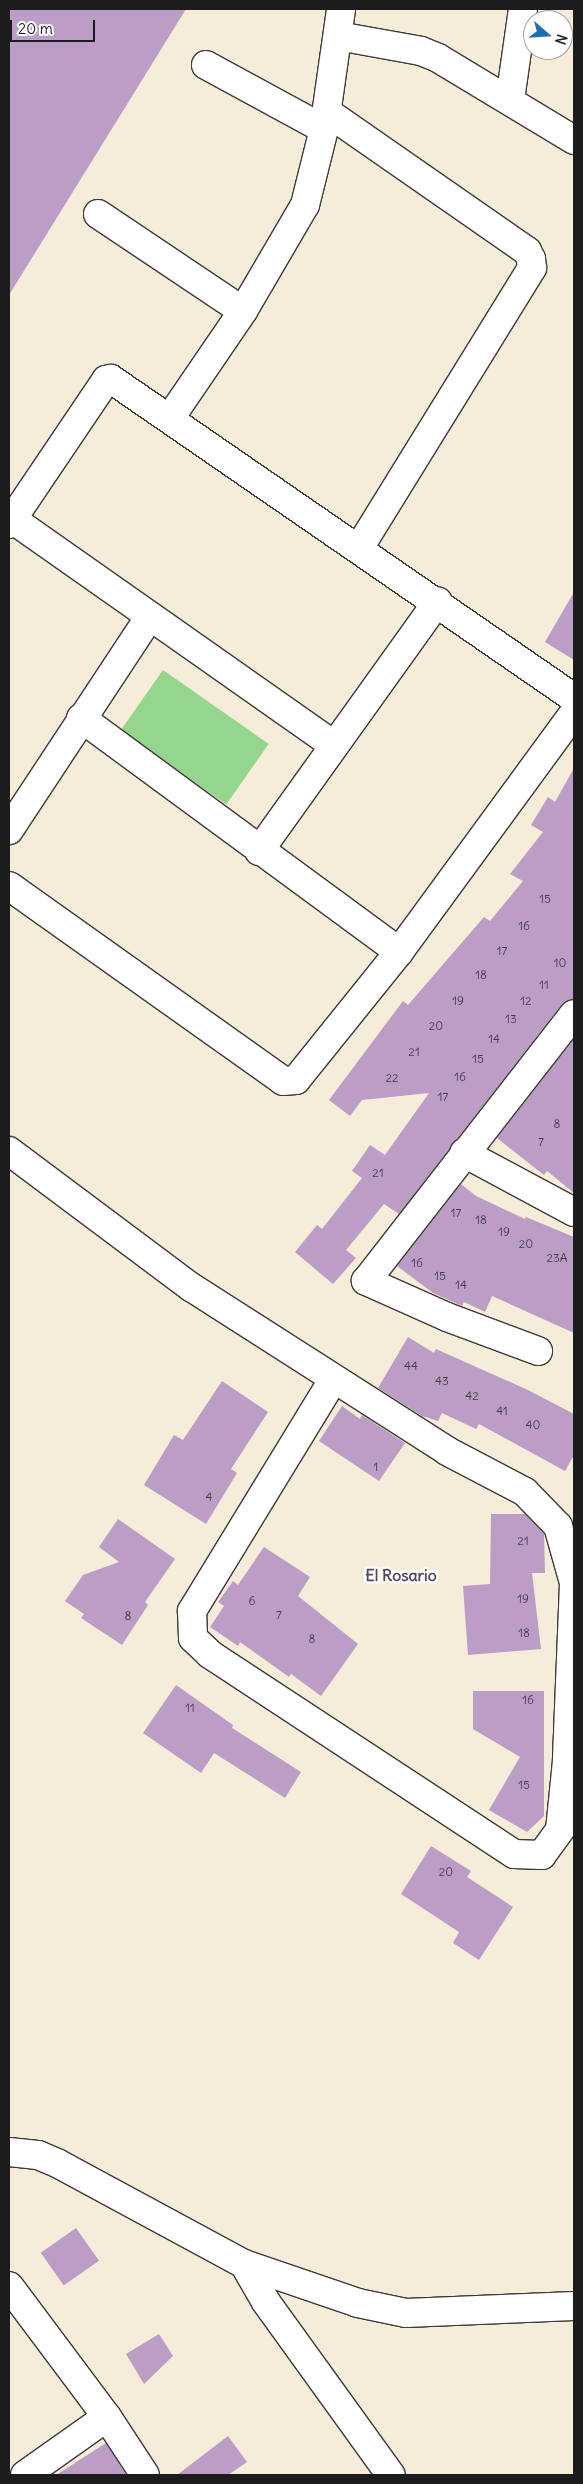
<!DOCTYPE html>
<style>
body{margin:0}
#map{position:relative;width:583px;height:2484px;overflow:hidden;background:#f5ecd9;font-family:Delius,sans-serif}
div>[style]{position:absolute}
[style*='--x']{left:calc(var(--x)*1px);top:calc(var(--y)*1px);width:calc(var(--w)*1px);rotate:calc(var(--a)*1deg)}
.green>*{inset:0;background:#95d68e;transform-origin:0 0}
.building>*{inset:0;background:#bb9dc5;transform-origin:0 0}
.roads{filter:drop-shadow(1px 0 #3d3b38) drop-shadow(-1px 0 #3d3b38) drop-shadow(0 1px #3d3b38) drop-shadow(0 -1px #3d3b38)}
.street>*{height:28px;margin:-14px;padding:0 14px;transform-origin:14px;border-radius:14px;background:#fff}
span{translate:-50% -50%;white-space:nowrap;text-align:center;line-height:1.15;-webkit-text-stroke:5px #fff;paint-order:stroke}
.number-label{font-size:12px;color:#443c46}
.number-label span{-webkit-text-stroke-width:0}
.neighbourhood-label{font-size:16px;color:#544957;font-weight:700}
.frame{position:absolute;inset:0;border:10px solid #1c1c1c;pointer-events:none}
.north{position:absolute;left:523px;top:10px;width:50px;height:50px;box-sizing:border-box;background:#fff;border:1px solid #a4a4a4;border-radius:50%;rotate:109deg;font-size:14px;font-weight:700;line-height:20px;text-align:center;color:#1c1c1c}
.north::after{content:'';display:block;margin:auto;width:18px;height:22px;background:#1f6fb2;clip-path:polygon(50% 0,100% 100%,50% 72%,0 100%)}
.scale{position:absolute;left:10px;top:20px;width:85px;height:22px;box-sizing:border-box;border:2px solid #1c1c1c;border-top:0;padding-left:6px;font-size:15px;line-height:18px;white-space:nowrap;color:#1c1c1c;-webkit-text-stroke:4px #fff;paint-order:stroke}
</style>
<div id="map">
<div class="green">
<div style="left:163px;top:670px;width:129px;height:74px;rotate:35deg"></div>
</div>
<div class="building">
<div style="clip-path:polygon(9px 9px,186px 9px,9px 295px)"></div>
<div style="clip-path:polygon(574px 592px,574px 660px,545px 642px)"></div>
<div style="clip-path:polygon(574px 768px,574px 999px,562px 1004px,399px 1214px,384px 1204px,346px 1250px,356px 1258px,333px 1284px,295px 1252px,317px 1225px,322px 1229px,362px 1178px,352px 1171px,370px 1145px,385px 1155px,429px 1093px,362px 1100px,350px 1116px,329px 1100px,403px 1001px,408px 1005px,484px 917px,490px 921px,523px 881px,510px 874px,543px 832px,531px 825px,548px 797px,555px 802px)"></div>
<div style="clip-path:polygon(574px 1039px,574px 1193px,547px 1171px,544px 1175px,497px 1138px)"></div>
<div style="clip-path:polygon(461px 1184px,476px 1196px,525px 1219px,526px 1217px,574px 1237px,574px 1333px,492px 1296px,485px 1312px,464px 1302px,462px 1306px,433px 1293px,397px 1266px)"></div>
<div style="clip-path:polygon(408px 1337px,434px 1353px,436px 1349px,528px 1390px,574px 1414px,574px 1455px,565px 1471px,479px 1424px,476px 1429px,442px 1413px,438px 1421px,422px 1416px,378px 1388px)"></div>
<div style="clip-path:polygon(222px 1381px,268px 1412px,231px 1469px,237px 1473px,206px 1524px,144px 1485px,174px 1435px,183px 1440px)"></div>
<div style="clip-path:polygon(342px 1406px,360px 1419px,362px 1415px,405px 1443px,379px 1481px,319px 1441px)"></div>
<div style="clip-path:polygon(491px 1514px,525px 1514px,544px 1534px,545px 1573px,532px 1573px,541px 1649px,468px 1655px,463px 1586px,490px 1584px)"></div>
<div style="clip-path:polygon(118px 1519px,175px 1559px,145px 1602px,148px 1605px,122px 1645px,81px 1618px,84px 1614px,65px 1601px,83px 1575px,119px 1562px,99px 1547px)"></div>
<div style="clip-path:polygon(264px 1547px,310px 1577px,298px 1596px,358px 1644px,321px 1696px,291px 1674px,289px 1677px,240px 1642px,238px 1646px,210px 1627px,224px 1606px,218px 1602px,233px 1581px,238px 1585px)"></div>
<div style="clip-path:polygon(176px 1685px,233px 1725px,232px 1728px,301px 1772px,285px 1798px,214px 1753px,201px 1773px,143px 1733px)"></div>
<div style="clip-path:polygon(473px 1691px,544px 1691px,544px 1816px,527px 1832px,489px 1810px,520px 1757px,473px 1729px)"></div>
<div style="clip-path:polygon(431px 1846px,471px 1871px,467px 1877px,513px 1907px,479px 1960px,453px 1943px,459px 1932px,401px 1894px)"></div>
<div style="left:76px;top:2228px;width:40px;height:43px;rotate:55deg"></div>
<div style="clip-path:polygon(159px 2334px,173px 2356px,144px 2384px,126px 2354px)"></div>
<div style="clip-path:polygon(228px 2436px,247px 2462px,228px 2475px,177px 2475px)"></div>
<div style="clip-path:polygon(106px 2443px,126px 2475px,56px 2475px)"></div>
</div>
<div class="roads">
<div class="street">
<div style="--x:338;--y:36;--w:84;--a:10.2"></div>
<div style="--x:421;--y:51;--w:18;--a:22"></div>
<div style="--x:438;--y:58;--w:159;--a:31.1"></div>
<div style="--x:206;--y:65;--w:134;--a:28.5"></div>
<div style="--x:510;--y:100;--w:92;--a:-81.9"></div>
<div style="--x:327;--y:112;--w:244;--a:34.8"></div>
<div style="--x:527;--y:251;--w:9;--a:63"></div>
<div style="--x:531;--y:259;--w:9;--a:84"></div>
<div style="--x:532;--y:268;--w:329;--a:121.7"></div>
<div style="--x:98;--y:214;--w:174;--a:33.8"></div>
<div style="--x:170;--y:418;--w:130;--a:-55.7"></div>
<div style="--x:243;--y:311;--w:123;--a:-59.7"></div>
<div style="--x:305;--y:205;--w:78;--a:-76"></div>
<div style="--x:324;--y:129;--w:121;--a:-81.9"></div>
<div style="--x:12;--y:519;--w:393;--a:35.1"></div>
<div style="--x:9;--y:524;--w:174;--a:-56"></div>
<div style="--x:106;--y:380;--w:5;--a:-11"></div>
<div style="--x:111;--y:379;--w:562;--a:34.57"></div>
<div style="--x:81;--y:718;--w:395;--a:36.3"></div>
<div style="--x:9;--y:830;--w:256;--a:-56.6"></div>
<div style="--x:259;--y:851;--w:307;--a:-54.4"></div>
<div style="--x:9;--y:886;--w:336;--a:35.4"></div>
<div style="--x:283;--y:1081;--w:13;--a:-4"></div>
<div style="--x:296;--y:1080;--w:164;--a:-51.2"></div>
<div style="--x:399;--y:952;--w:296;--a:-53.8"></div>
<div style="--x:9;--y:1151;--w:227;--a:36.8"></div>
<div style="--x:191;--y:1287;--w:304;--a:32.6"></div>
<div style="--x:447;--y:1451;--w:88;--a:27.7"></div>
<div style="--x:525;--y:1492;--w:47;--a:45.9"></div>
<div style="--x:558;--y:1526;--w:59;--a:74.3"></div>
<div style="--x:574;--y:1583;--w:178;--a:92.3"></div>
<div style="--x:567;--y:1761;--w:69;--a:95.8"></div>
<div style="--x:560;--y:1830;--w:31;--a:126"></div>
<div style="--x:542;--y:1855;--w:28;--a:-178"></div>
<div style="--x:514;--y:1854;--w:364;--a:-146.7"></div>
<div style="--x:210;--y:1654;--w:23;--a:-137"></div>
<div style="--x:193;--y:1638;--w:27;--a:-92"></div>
<div style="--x:192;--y:1611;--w:271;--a:-58.6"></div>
<div style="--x:464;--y:1153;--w:125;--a:28.2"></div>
<div style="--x:538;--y:1351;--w:97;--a:-159.5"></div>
<div style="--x:447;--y:1317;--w:89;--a:-156"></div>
<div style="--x:366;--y:1281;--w:338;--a:-52.1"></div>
<div style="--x:9;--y:2152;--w:29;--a:6"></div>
<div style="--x:38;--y:2155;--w:21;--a:23"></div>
<div style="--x:57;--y:2163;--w:213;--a:28.4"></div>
<div style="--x:244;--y:2264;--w:120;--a:18.9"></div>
<div style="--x:358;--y:2303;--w:49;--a:11.8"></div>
<div style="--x:406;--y:2313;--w:168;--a:-2.4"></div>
<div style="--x:244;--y:2264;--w:44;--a:59.9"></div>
<div style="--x:266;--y:2302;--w:213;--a:54.2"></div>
<div style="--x:9;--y:2286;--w:164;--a:53.2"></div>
<div style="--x:107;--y:2417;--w:69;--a:56.8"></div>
<div style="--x:25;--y:2475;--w:100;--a:-35.3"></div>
</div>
</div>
<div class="number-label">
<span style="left:545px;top:899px">15</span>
<span style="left:524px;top:926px">16</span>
<span style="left:502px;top:951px">17</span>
<span style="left:560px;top:963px">10</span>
<span style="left:481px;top:975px">18</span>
<span style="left:544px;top:985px">11</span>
<span style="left:458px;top:1001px">19</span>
<span style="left:526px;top:1001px">12</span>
<span style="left:511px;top:1019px">13</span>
<span style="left:436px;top:1026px">20</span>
<span style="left:494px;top:1039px">14</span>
<span style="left:414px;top:1052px">21</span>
<span style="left:478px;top:1059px">15</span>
<span style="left:460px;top:1077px">16</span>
<span style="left:392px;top:1078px">22</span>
<span style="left:443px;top:1097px">17</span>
<span style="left:557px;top:1124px">8</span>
<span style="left:541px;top:1142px">7</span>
<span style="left:378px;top:1173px">21</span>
<span style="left:456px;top:1213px">17</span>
<span style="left:481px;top:1220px">18</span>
<span style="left:504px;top:1232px">19</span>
<span style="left:526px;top:1244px">20</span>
<span style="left:557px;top:1258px">23A</span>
<span style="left:417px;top:1263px">16</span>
<span style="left:440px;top:1276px">15</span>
<span style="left:461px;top:1285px">14</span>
<span style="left:411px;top:1366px">44</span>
<span style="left:442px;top:1381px">43</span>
<span style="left:472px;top:1396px">42</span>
<span style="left:502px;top:1411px">41</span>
<span style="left:533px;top:1425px">40</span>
<span style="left:376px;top:1467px">1</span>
<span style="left:209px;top:1497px">4</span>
<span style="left:523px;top:1541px">21</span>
<span style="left:523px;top:1599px">19</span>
<span style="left:252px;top:1601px">6</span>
<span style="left:279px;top:1615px">7</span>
<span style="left:128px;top:1616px">8</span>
<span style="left:524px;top:1633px">18</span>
<span style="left:312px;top:1639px">8</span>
<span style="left:528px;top:1700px">16</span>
<span style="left:190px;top:1708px">11</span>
<span style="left:524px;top:1785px">15</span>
<span style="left:446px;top:1872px">20</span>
</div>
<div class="neighbourhood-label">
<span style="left:401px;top:1575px">El Rosario</span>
</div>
<div class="frame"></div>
<div class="north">N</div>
<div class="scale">20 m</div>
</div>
